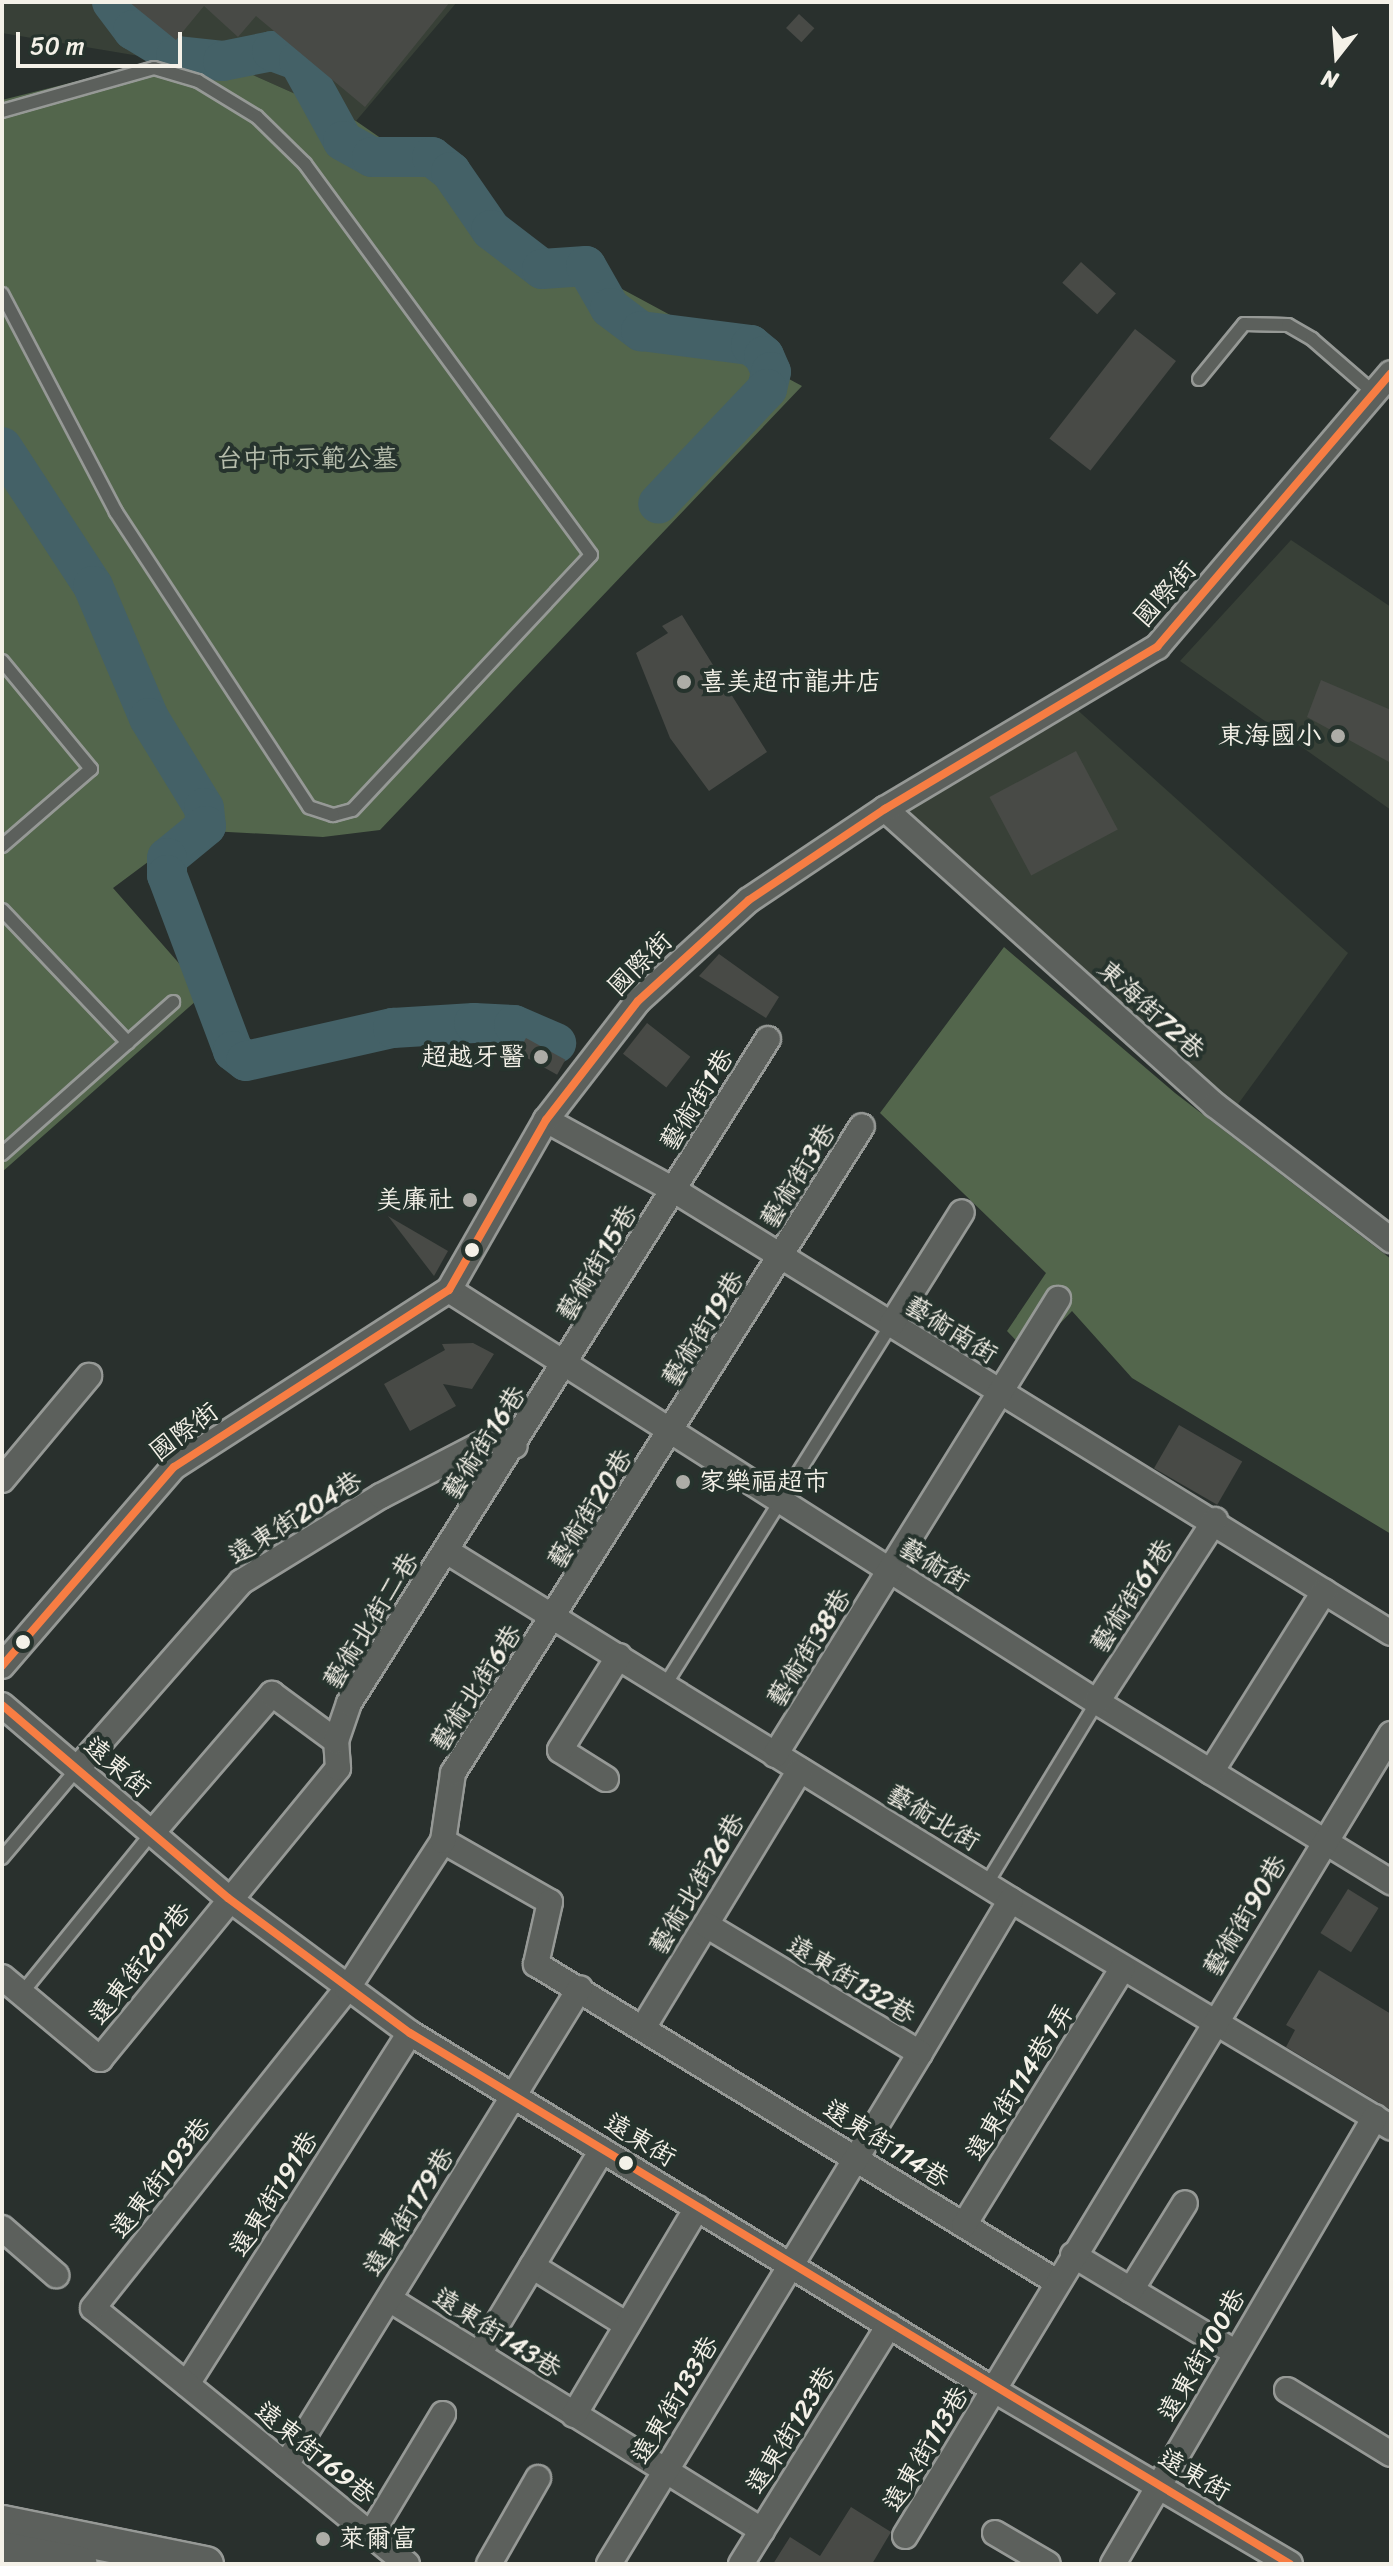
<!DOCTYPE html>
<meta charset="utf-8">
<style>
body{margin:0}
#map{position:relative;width:1393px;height:2566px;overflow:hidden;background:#29302d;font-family:Sriracha,"LXGW WenKai TC",sans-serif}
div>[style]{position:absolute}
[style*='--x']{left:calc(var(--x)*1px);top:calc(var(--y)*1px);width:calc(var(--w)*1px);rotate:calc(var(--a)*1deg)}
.built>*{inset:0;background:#384037}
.green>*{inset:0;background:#53664c}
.river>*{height:40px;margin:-20px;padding:0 20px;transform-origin:20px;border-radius:20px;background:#446167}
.building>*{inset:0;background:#484a46;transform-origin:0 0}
.roads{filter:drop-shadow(2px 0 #969996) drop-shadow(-2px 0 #969996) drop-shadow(0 2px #969996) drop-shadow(0 -2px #969996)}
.lane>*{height:12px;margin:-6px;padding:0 6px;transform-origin:6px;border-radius:6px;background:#5c605c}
.street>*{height:24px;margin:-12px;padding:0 12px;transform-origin:12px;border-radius:12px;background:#5c605c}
.secondary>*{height:34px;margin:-17px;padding:0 17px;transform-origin:17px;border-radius:17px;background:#5c605c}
.bus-1>*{height:8px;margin:-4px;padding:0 4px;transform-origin:4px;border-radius:4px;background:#f77d43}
.dots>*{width:22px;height:22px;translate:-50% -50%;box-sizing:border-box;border:4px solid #26332d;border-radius:50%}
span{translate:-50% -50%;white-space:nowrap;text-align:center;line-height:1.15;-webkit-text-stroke:8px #26332d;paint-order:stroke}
.park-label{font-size:26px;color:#b6bdac}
.street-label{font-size:26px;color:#f4f1e8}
.poi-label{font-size:26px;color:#f4f1e8}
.left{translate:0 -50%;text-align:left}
.right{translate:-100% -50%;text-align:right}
.frame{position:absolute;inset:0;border:4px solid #f4f1e8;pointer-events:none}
.north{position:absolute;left:1297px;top:16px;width:80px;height:80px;-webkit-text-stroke:6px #26332d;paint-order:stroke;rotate:197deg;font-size:22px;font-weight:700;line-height:32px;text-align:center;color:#f4f1e8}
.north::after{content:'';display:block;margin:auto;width:28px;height:36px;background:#f4f1e8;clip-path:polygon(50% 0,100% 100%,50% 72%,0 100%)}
.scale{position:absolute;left:16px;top:32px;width:166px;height:36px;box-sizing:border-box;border:4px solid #f4f1e8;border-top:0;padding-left:10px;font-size:24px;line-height:28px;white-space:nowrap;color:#f4f1e8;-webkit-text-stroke:6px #26332d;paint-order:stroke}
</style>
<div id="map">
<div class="built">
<div style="clip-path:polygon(2px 2px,457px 2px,356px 121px,253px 75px,2px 33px)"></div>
<div style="clip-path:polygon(1291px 540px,1391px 607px,1391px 810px,1180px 661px)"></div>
<div style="clip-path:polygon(1073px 706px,1348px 953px,1233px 1111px,909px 811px)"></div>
</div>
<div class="green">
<div style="clip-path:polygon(162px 60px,253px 75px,356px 121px,518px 233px,802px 386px,380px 830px,323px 837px,191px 830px,113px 888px,205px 993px,2px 1172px,2px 100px)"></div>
<div style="clip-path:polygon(1004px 947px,1175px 1093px,1391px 1259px,1391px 1534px,1132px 1378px,1072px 1311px,1030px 1355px,1007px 1331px,1046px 1273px,880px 1113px)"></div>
</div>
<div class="river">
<div style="--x:112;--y:2;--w:35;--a:53"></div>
<div style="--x:133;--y:30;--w:50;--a:31.2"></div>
<div style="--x:176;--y:56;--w:47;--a:6.1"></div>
<div style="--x:223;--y:61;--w:50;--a:-11.5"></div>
<div style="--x:272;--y:51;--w:29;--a:20"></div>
<div style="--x:299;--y:61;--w:91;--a:61.2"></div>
<div style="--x:343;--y:141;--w:33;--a:29"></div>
<div style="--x:372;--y:157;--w:60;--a:0"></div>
<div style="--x:432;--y:157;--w:24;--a:38"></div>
<div style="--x:451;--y:172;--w:70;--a:55.4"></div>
<div style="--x:491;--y:230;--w:64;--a:37.4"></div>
<div style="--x:542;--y:269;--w:44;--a:-3.9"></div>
<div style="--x:586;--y:266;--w:48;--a:60.3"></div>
<div style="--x:610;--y:308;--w:39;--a:37"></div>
<div style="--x:641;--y:331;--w:111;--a:7.3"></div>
<div style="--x:751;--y:345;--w:17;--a:40"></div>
<div style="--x:764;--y:356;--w:17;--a:66"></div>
<div style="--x:771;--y:372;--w:17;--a:103"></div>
<div style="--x:767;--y:389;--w:158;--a:133.5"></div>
<div style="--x:2;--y:447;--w:166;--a:56.8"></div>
<div style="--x:93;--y:586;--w:143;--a:67"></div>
<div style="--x:149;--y:718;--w:105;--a:58.6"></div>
<div style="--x:204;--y:808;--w:18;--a:84"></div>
<div style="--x:206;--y:826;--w:50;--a:140.6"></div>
<div style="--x:167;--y:858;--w:17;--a:90"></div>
<div style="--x:167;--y:875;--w:188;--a:69.4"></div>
<div style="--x:233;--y:1051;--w:16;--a:38"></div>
<div style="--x:246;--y:1061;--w:151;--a:-12.7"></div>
<div style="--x:393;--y:1028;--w:81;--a:-3.5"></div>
<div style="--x:474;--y:1023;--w:40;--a:2.9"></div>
<div style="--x:514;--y:1025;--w:46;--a:23.2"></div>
</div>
<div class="building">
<div style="clip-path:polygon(129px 2px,450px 2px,365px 107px,256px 16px,238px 37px,204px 6px,176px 40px)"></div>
<div style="left:799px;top:14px;width:21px;height:19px;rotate:43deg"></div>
<div style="left:1081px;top:262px;width:47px;height:28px;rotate:42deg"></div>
<div style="left:1135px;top:329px;width:52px;height:139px;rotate:38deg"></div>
<div style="clip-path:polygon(682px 615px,767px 752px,709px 791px,670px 738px,636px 653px,668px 633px,662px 626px)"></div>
<div style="clip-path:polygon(1321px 680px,1391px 710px,1391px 763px,1307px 717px)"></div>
<div style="left:1076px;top:751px;width:89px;height:98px;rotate:62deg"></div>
<div style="clip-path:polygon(719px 954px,779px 997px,766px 1018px,699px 976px)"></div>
<div style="left:647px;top:1023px;width:55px;height:39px;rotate:38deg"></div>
<div style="left:526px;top:1038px;width:45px;height:17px;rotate:29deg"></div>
<div style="clip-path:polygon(388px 1216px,448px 1251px,434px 1276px)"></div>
<div style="clip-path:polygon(473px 1343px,494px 1354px,472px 1389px,443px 1384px,456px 1406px,410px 1431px,384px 1384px,445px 1350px,442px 1344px)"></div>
<div style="left:1179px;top:1425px;width:73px;height:50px;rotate:30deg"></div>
<div style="left:1348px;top:1889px;width:36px;height:52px;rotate:32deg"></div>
<div style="clip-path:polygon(1319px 1970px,1391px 2014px,1391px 2110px,1286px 2047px,1295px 2030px,1286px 2025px)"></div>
<div style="clip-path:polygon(851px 2507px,891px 2532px,872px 2564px,773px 2564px,790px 2537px,820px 2556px)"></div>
</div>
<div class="roads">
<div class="lane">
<div style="--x:2;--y:111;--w:158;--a:-15.8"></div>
<div style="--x:154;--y:68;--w:46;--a:16.5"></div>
<div style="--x:198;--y:81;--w:69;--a:31.4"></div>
<div style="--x:257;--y:117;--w:67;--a:44.4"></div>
<div style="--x:305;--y:164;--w:484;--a:53.8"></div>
<div style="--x:591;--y:555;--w:349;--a:133.1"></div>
<div style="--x:352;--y:810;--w:20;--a:165"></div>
<div style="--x:333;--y:815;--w:25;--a:-162"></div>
<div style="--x:309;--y:807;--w:353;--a:-123.2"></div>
<div style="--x:116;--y:512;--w:246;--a:-117.6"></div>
<div style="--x:1199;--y:379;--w:71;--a:-50.7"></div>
<div style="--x:1244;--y:324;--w:44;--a:1.3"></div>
<div style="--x:1288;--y:325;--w:28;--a:30"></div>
<div style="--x:1312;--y:339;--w:81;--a:41"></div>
<div style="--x:2;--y:661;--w:140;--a:50.5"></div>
<div style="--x:91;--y:769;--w:118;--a:139.1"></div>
<div style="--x:2;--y:910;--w:183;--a:46.5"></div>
<div style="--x:2;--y:1154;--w:229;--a:-41.6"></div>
<div style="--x:665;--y:1685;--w:425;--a:-57.9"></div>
<div style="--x:2;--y:1858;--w:115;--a:-49.9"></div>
<div style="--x:987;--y:1883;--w:212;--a:-58.7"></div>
<div style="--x:21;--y:1994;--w:208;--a:-50.9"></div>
</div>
<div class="street">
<div style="--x:885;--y:809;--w:443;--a:41.9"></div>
<div style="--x:1215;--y:1105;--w:222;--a:37.5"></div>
<div style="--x:546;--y:1120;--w:146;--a:28.7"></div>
<div style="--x:674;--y:1190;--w:843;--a:31.71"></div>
<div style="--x:449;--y:1290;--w:768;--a:32.45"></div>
<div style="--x:1097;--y:1702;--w:345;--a:31.5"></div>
<div style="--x:891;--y:1325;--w:133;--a:-57.9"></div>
<div style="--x:2;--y:1480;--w:136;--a:-50.1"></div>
<div style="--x:448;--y:1552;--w:662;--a:31.72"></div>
<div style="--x:1011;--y:1900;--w:443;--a:30.9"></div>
<div style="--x:2;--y:1666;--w:263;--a:-49.2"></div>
<div style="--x:174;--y:1467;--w:327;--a:-32.8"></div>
<div style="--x:449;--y:1290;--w:196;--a:-60.3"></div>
<div style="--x:546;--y:1120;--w:150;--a:-52.3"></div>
<div style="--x:638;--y:1001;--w:150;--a:-42.3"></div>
<div style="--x:749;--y:900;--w:164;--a:-33.8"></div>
<div style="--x:885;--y:809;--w:317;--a:-30.8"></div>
<div style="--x:1157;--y:647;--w:360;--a:-49.5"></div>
<div style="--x:1097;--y:1702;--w:217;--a:-57"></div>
<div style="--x:2;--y:1705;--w:297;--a:40.5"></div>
<div style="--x:228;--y:1898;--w:227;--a:36.6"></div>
<div style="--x:410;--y:2033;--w:684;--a:31.44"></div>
<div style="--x:994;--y:2390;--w:343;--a:30.4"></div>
<div style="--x:775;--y:1755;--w:537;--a:-58.18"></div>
<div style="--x:76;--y:1770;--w:250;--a:-48.7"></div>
<div style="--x:241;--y:1582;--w:164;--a:-31.6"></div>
<div style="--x:381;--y:1496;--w:126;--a:-27.4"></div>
<div style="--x:493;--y:1438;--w:23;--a:20"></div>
<div style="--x:1211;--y:1772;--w:213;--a:-57.9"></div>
<div style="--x:606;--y:1779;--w:54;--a:-147.8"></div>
<div style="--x:560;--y:1750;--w:111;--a:-57.9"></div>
<div style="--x:152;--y:1833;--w:184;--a:-49.2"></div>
<div style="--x:272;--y:1694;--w:79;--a:36.3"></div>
<div style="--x:443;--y:1841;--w:123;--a:29.7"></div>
<div style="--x:550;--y:1902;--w:64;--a:102.7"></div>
<div style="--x:536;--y:1964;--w:610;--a:31.4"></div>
<div style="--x:2;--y:1977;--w:128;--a:39.9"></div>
<div style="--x:100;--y:2059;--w:376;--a:-50.7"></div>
<div style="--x:338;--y:1768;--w:27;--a:-94"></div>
<div style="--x:336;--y:1741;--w:40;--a:-71.1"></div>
<div style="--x:349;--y:1703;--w:785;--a:-57.75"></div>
<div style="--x:643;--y:2028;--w:302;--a:-58.7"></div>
<div style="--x:920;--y:2053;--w:178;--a:-59.3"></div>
<div style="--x:964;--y:2225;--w:302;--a:-58.3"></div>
<div style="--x:2;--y:2228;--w:72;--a:41"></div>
<div style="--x:1073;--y:2255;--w:190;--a:31"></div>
<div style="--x:532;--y:2266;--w:112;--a:31.8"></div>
<div style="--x:1131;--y:2290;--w:102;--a:-58.2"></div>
<div style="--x:389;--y:2299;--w:439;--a:31.8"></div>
<div style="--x:479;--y:2354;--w:238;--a:-58.9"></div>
<div style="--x:187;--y:2384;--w:416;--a:-57.6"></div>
<div style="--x:1287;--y:2390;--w:122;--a:31.6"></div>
<div style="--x:574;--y:2415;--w:241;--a:-59.3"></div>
<div style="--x:286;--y:2465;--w:560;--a:-58.35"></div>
<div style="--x:995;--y:2533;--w:61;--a:30.3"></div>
<div style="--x:371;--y:2534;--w:140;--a:-59"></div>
<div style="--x:905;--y:2536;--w:938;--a:-58.78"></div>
<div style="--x:407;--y:2564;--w:405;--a:-140.8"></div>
<div style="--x:93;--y:2308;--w:408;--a:-51.5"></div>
<div style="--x:347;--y:1989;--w:176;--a:-57"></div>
<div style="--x:443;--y:1841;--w:69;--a:-81.6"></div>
<div style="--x:453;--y:1773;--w:765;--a:-57.7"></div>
<div style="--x:489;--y:2564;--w:99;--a:-60.3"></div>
<div style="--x:609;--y:2564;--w:598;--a:-58.67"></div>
<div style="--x:920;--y:2053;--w:249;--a:-149.1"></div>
<div style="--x:741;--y:2564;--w:281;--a:-58.2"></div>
<div style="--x:1113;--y:2564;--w:518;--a:-59.62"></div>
</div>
<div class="secondary">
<div style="--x:2;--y:2523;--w:208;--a:11.4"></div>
<div style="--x:2;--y:2549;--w:79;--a:10.9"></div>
</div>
</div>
<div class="bus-1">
<div style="--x:2;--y:1666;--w:263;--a:-49.2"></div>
<div style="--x:174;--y:1467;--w:327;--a:-32.8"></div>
<div style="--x:449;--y:1290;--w:196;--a:-60.3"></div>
<div style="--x:546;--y:1120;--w:150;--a:-52.3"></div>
<div style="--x:638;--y:1001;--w:150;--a:-42.3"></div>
<div style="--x:749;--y:900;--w:164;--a:-33.8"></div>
<div style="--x:885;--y:809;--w:317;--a:-30.8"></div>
<div style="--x:1157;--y:647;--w:360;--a:-49.5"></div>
<div style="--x:2;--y:1705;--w:297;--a:40.5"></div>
<div style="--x:228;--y:1898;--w:227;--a:36.6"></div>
<div style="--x:410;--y:2033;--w:1028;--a:31.11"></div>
</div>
<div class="dots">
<div style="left:684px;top:682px;background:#adada7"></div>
<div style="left:1338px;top:736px;background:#adada7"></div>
<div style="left:541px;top:1057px;background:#adada7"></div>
<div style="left:470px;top:1200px;background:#adada7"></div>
<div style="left:472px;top:1250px;background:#f4f1e8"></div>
<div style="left:683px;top:1482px;background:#adada7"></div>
<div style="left:23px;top:1642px;background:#f4f1e8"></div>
<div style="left:626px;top:2163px;background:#f4f1e8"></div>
<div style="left:323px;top:2539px;background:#adada7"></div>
</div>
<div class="park-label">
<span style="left:307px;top:459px">台中市示範公墓</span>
</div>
<div class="street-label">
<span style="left:1165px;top:594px;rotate:-48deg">國際街</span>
<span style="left:640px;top:964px;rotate:-45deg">國際街</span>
<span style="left:1151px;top:1010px;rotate:42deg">東海街72巷</span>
<span style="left:697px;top:1100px;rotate:-58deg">藝術街1巷</span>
<span style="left:798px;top:1176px;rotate:-58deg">藝術街3巷</span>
<span style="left:597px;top:1263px;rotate:-59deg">藝術街15巷</span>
<span style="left:703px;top:1329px;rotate:-58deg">藝術街19巷</span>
<span style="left:951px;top:1330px;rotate:32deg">藝術南街</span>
<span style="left:184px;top:1432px;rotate:-37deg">國際街</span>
<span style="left:484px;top:1443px;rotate:-57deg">藝術街16巷</span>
<span style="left:590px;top:1509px;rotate:-58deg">藝術街20巷</span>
<span style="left:295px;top:1518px;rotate:-32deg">遠東街204巷</span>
<span style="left:934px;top:1565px;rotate:32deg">藝術街</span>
<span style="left:1132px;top:1596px;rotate:-57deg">藝術街61巷</span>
<span style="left:371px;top:1621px;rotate:-58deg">藝術北街二巷</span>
<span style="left:809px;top:1648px;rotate:-58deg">藝術街38巷</span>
<span style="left:476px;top:1688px;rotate:-57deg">藝術北街6巷</span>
<span style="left:117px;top:1767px;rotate:40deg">遠東街</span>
<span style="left:933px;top:1818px;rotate:31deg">藝術北街</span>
<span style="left:697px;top:1884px;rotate:-59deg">藝術北街26巷</span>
<span style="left:1245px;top:1916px;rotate:-59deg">藝術街90巷</span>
<span style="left:140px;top:1964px;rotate:-52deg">遠東街201巷</span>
<span style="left:851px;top:1980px;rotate:31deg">遠東街132巷</span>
<span style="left:1020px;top:2082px;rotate:-58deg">遠東街114巷1弄</span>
<span style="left:640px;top:2140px;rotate:31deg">遠東街</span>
<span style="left:886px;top:2144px;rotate:32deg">遠東街114巷</span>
<span style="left:161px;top:2178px;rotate:-52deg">遠東街193巷</span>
<span style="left:274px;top:2194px;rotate:-58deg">遠東街191巷</span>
<span style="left:409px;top:2212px;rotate:-58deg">遠東街179巷</span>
<span style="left:497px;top:2333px;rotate:32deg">遠東街143巷</span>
<span style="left:1202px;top:2355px;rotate:-60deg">遠東街100巷</span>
<span style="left:675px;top:2400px;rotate:-59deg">遠東街133巷</span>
<span style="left:791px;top:2430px;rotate:-58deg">遠東街123巷</span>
<span style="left:926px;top:2449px;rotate:-59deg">遠東街113巷</span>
<span style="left:315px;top:2453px;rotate:39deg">遠東街169巷</span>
<span style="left:1194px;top:2475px;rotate:30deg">遠東街</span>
</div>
<div class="poi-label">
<span class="left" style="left:700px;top:682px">喜美超市龍井店</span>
<span class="right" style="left:1322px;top:736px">東海國小</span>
<span class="right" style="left:525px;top:1057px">超越牙醫</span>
<span class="right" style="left:454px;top:1200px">美廉社</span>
<span class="left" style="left:699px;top:1482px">家樂福超市</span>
<span class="left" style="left:339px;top:2539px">萊爾富</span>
</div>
<div class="frame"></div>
<div class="north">N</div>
<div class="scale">50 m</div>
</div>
